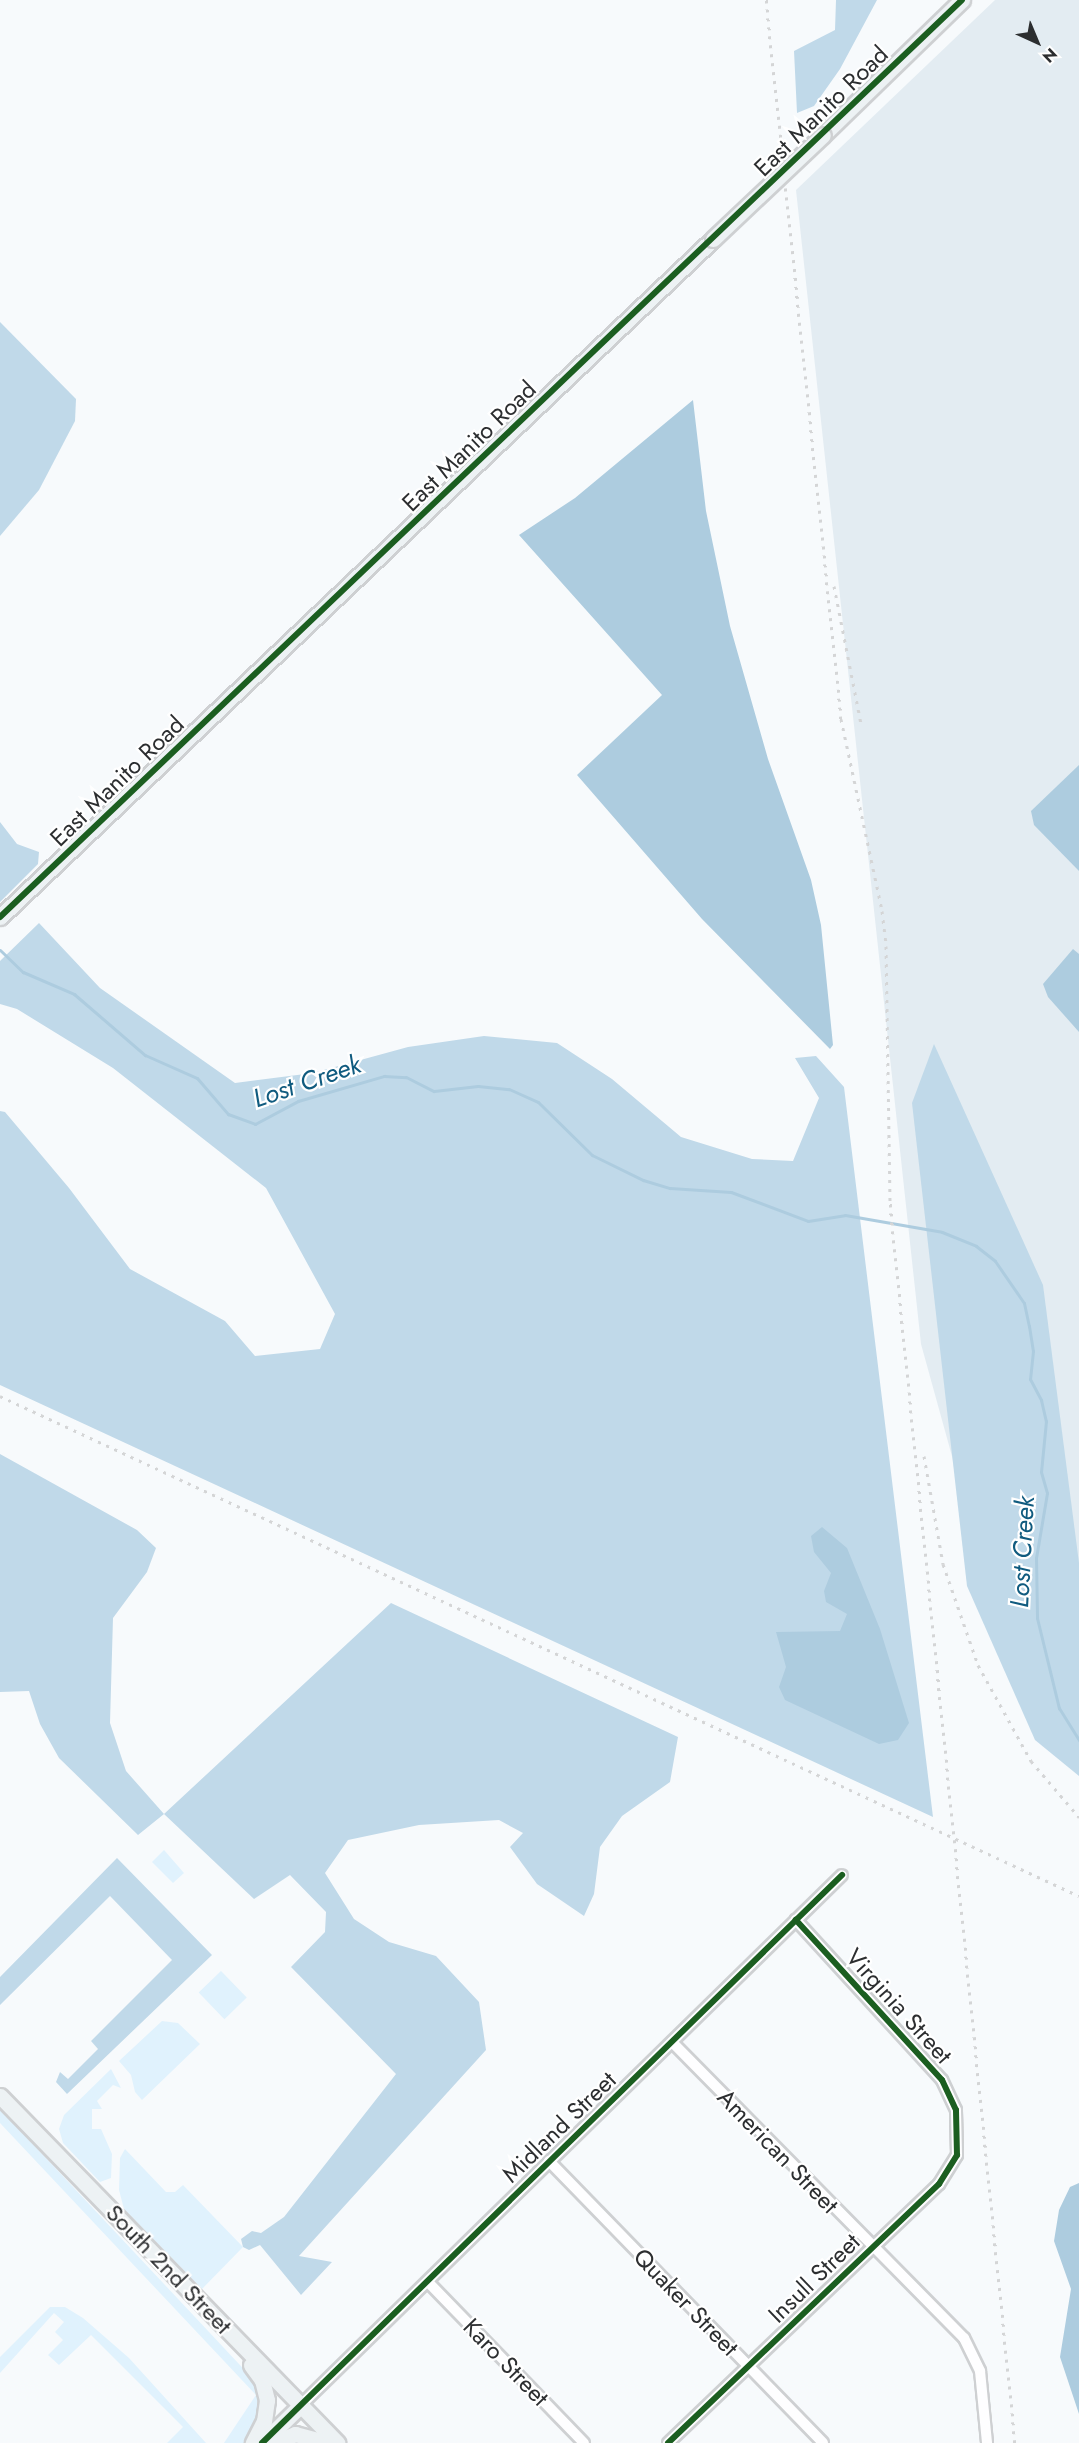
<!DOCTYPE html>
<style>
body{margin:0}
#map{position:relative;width:1079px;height:2443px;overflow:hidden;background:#f7fafc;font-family:Jost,sans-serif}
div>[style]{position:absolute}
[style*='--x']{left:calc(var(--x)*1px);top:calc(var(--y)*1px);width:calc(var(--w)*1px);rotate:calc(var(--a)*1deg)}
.built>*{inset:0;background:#e3ecf2}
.green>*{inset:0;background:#e0f2fd;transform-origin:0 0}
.forest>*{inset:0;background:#c0d9e9}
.water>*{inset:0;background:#adccdf}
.stream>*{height:3px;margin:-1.5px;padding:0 1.5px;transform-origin:1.5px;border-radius:1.5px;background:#adccdf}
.roads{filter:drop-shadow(2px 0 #ced0d2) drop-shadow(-2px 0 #ced0d2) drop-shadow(0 2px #ced0d2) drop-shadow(0 -2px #ced0d2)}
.street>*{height:10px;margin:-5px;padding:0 5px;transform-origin:5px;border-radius:5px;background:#fefeff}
.secondary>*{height:15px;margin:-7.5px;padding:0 7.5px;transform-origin:7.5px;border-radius:7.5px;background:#edf2f4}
.rail>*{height:3px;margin-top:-1.5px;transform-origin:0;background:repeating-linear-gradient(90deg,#d4d5d6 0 3px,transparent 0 9px)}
.bridges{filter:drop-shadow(2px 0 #ced0d2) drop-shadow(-2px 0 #ced0d2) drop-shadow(0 2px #ced0d2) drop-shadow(0 -2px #ced0d2)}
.secondary-bridge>*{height:15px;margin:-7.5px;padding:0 7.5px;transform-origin:7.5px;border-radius:7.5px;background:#edf2f4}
.cycleway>*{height:6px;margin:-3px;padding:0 3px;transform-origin:3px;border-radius:3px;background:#1b5e20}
span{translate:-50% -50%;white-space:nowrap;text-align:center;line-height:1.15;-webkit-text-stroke:4.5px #fff;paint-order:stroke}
.street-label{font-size:24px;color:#2c2e30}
.water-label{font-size:26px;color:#105b7f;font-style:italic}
.north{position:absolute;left:1007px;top:12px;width:60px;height:60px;-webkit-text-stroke:4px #fff;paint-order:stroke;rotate:136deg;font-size:16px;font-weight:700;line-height:24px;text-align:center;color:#2c2e30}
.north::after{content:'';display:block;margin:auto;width:21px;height:27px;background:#2c2e30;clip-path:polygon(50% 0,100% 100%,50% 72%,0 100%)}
</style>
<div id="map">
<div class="built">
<div style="clip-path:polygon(995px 0,1079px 0,1079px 1690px,995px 1612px,921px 1344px,796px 190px)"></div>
</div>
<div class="green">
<div style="clip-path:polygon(164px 1850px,184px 1873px,173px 1883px,152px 1862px)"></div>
<div style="left:221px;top:1971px;width:37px;height:31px;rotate:46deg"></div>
<div style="clip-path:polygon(162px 2021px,178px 2023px,200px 2044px,142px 2100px,135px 2092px,131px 2075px,119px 2061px)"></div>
<div style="clip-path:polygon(111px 2069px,121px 2088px,113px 2085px,97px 2101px,102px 2109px,92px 2109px,92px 2129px,101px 2129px,112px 2154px,111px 2178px,100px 2182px,63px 2143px,59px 2129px,64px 2115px)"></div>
<div style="clip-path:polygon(0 2109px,254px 2380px,263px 2409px,247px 2443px,224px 2443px,256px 2395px,0 2123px)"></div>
<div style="clip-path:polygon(125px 2149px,166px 2192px,175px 2192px,183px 2185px,243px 2247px,202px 2289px,124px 2209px,119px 2190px,120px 2158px)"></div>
<div style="clip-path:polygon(50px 2307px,65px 2307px,83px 2318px,129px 2358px,206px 2443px,167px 2443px,183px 2427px,91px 2335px,59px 2365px,48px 2355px,63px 2340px,55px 2332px,64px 2322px,54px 2313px,0 2373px,0 2357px)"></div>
</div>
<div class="forest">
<div style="clip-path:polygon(836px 0,877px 0,840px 69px,814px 106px,797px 113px,794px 51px,835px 30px)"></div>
<div style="clip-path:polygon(0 322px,76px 399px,75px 421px,39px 490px,0 536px)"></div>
<div style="clip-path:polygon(0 822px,17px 844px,39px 852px,38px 864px,0 902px)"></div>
<div style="clip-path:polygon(39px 923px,100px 988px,235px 1083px,313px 1073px,408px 1047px,484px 1036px,557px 1043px,612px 1079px,681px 1137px,752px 1159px,793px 1161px,819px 1098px,795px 1058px,816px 1056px,844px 1087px,933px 1817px,0 1385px,0 1111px,5px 1112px,69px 1188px,130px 1269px,225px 1321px,255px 1356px,320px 1349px,335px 1314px,266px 1188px,113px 1068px,17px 1009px,0 1004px,0 961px)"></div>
<div style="clip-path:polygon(934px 1044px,1043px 1285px,1079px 1563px,1079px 1776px,1035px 1740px,967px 1586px,912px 1103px)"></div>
<div style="clip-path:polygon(0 1454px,137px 1530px,156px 1548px,147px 1572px,113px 1618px,110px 1723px,126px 1771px,164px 1814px,391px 1603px,678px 1737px,670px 1782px,622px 1816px,600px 1847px,594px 1894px,584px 1916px,537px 1884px,510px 1847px,523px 1833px,499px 1820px,419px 1825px,348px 1840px,325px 1873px,354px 1919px,389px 1942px,436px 1956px,479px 2002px,486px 2050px,299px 2256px,332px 2262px,301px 2295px,260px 2245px,249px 2250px,243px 2247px,241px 2239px,252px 2231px,261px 2233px,284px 2217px,396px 2074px,291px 1967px,325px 1932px,326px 1912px,290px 1875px,254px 1899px,164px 1814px,138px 1835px,59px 1758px,40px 1724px,29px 1691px,0 1692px)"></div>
<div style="clip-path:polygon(117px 1858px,212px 1955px,67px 2094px,56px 2082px,60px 2072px,68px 2079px,98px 2049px,91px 2041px,172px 1960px,110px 1896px,0 2005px,0 1977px)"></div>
</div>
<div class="water">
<div style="clip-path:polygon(693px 400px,706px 511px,730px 626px,768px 759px,811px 880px,821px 925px,833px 1045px,830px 1049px,702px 919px,577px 775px,662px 695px,519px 535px,575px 498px)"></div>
<div style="clip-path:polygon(1079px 765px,1079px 871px,1034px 825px,1031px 811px)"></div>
<div style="clip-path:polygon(1073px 949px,1079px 954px,1079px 1032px,1048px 997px,1043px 984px)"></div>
<div style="clip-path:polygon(822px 1527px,847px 1548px,880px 1629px,909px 1723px,898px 1740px,879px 1744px,785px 1700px,779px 1687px,786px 1667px,776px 1632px,840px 1631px,847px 1614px,826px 1602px,824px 1591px,831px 1573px,814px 1552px,811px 1536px)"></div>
<div style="clip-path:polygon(1079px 2183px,1079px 2414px,1060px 2357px,1071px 2289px,1054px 2241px,1059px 2210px,1070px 2187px)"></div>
</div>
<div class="stream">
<div style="--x:0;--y:950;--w:32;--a:44"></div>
<div style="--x:23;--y:972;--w:56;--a:23.3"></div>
<div style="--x:74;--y:994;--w:94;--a:40.7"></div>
<div style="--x:145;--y:1055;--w:57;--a:23.9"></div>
<div style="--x:197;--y:1078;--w:48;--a:49.3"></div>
<div style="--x:228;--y:1114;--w:29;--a:20"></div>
<div style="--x:255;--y:1124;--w:49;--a:-28.1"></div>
<div style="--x:298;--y:1101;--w:90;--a:-16.2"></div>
<div style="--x:384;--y:1076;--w:22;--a:3"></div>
<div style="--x:406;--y:1077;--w:31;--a:27"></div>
<div style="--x:434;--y:1091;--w:44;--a:-6.5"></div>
<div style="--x:478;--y:1086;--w:31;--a:6"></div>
<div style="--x:509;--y:1089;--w:32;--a:24"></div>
<div style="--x:538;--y:1102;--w:76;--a:44.5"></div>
<div style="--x:592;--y:1155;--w:57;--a:26.1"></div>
<div style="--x:643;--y:1180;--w:28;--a:17"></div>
<div style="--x:670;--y:1188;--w:61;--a:3.8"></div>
<div style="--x:731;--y:1192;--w:82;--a:20.6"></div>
<div style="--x:808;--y:1221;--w:37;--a:-9"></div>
<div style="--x:845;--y:1215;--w:98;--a:9.9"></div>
<div style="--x:942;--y:1232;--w:37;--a:22"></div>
<div style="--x:976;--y:1246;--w:24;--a:38"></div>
<div style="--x:995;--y:1261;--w:51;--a:55.4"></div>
<div style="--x:1024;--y:1303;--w:24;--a:78"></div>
<div style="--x:1029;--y:1326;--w:25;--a:81"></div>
<div style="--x:1033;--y:1351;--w:28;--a:96"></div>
<div style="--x:1030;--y:1379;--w:24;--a:62"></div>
<div style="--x:1041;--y:1400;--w:22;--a:77"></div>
<div style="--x:1046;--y:1421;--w:51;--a:95.6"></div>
<div style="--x:1041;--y:1472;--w:22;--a:74"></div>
<div style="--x:1047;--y:1493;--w:66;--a:99.6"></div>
<div style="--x:1036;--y:1558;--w:60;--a:89"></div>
<div style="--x:1037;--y:1618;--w:93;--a:76.3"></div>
<div style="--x:1059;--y:1708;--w:38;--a:58"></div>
</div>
<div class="roads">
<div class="street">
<div style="--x:672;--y:2042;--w:416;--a:45.4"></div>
<div style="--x:964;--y:2338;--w:37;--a:64"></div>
<div style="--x:980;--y:2371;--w:72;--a:84.4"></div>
<div style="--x:549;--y:2161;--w:393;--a:45.8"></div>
<div style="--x:428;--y:2282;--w:224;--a:45.9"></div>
<div style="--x:301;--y:2405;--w:757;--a:-44.41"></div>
<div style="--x:668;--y:2443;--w:375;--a:-43.7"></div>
<div style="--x:939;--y:2184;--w:34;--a:-58"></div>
<div style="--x:957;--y:2155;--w:45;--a:-91.3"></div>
<div style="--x:956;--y:2110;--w:33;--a:-115"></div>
<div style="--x:942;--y:2080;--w:217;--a:-132.4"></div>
</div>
<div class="secondary">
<div style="--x:823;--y:135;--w:194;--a:-44.2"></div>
<div style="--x:0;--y:917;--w:984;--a:-43.56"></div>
<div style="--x:0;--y:2096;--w:484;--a:45.8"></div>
<div style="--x:251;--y:2365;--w:19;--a:54"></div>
<div style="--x:262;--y:2380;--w:21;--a:76"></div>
<div style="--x:267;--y:2400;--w:21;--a:98"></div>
<div style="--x:264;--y:2421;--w:25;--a:117"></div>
<div style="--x:262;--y:2443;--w:54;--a:-44.3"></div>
<div style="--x:273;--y:2443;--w:24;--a:-22"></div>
<div style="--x:295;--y:2434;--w:34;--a:15"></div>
</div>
</div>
<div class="rail">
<div style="--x:766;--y:0;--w:723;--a:84.04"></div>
<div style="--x:841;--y:719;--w:196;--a:77.9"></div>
<div style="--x:882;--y:911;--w:35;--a:83"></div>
<div style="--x:886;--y:946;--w:258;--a:89.1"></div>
<div style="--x:890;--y:1204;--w:1245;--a:84.24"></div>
<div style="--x:834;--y:586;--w:140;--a:78.9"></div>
<div style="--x:0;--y:1396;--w:1189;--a:24.86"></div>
<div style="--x:924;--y:1456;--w:110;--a:80"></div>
<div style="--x:943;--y:1564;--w:107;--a:70.9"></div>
<div style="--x:978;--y:1665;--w:110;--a:61.1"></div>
<div style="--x:1031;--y:1761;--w:74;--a:49.4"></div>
</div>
<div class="bridges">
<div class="secondary-bridge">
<div style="--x:713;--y:239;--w:151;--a:-43.4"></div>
</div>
</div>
<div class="cycleway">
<div style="--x:0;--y:917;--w:1329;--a:-43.63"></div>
<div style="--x:262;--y:2443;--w:812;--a:-44.4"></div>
<div style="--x:668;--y:2443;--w:375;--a:-43.7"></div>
<div style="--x:939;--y:2184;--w:34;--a:-58"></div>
<div style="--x:957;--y:2155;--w:45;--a:-91.3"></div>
<div style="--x:956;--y:2110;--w:33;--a:-115"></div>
<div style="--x:942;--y:2080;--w:217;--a:-132.4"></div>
</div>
<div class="street-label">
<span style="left:821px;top:111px;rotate:-44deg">East Manito Road</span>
<span style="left:469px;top:446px;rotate:-44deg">East Manito Road</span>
<span style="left:117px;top:781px;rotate:-44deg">East Manito Road</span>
<span style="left:899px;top:2006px;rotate:48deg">Virginia Street</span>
<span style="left:559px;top:2127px;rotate:-44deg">Midland Street</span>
<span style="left:778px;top:2151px;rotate:46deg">American Street</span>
<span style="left:169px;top:2269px;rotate:46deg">South 2nd Street</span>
<span style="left:814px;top:2278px;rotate:-44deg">Insull Street</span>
<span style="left:686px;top:2302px;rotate:46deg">Quaker Street</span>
<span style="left:506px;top:2362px;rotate:46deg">Karo Street</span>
</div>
<div class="water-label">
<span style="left:307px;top:1082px;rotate:-19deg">Lost Creek</span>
<span style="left:1023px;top:1552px;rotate:-87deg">Lost Creek</span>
</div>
<div class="north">N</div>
</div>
